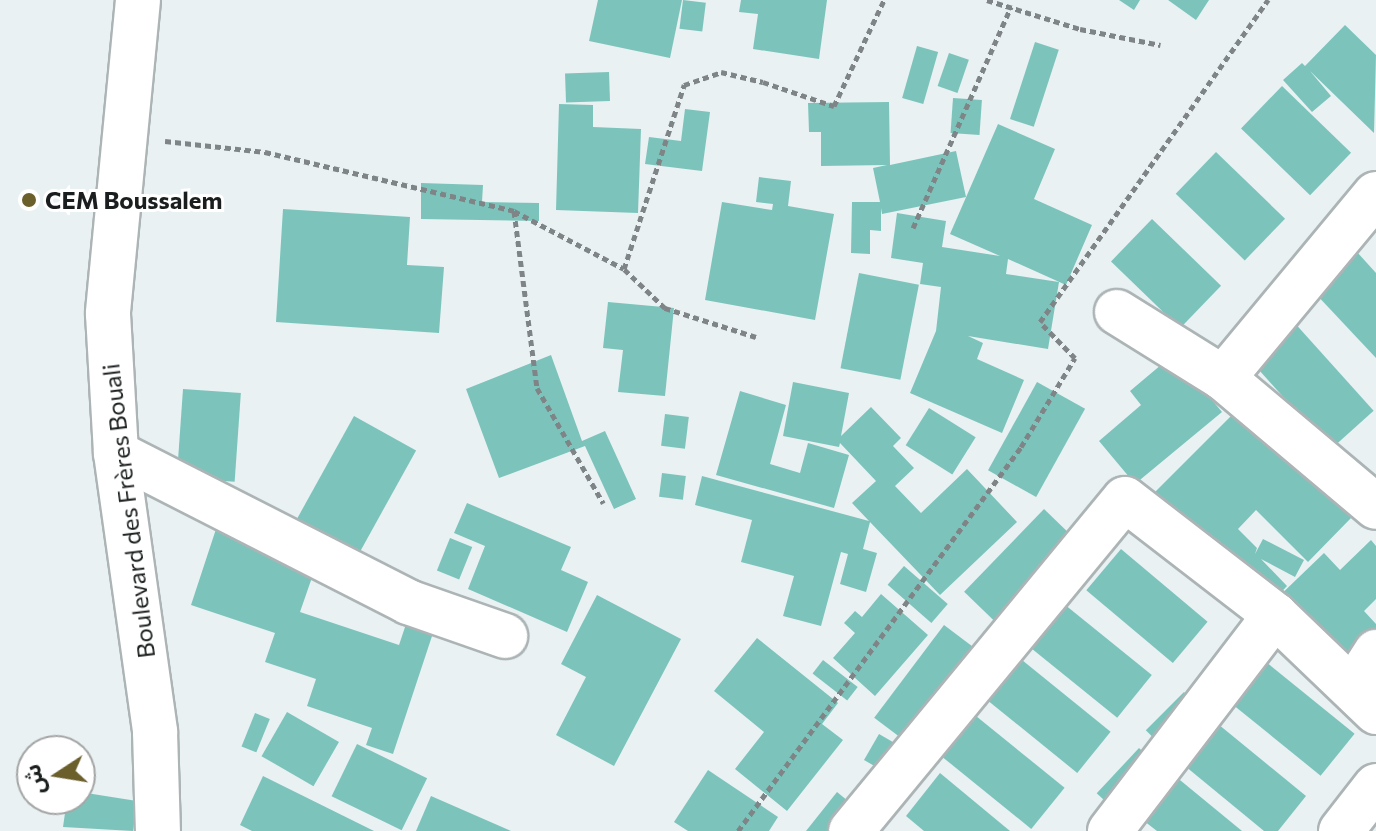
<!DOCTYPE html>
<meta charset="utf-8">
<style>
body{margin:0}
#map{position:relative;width:1376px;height:831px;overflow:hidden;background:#e9f1f3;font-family:Commissioner,"Noto Sans Arabic",sans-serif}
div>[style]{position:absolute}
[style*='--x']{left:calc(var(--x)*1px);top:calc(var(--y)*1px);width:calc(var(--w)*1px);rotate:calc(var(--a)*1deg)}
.building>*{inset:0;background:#7cc4bb;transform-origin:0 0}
.path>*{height:5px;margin-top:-2.5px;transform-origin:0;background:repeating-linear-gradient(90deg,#7f8586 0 6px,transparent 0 10px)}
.roads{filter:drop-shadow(2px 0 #acb4b5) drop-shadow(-2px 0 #acb4b5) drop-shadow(0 2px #acb4b5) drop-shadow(0 -2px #acb4b5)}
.minor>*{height:44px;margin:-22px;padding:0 22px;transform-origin:22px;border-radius:22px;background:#fff}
.dots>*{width:22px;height:22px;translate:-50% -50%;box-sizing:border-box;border:4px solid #fff;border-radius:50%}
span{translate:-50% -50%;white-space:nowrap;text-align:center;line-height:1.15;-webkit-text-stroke:6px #fff;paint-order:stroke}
.poi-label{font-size:24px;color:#1b1e1e;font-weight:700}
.left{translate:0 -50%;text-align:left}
.street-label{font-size:24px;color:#1b1e1e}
.north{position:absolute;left:16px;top:735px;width:80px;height:80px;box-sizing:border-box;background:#fff;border:2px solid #a4a5a5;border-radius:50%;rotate:258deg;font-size:22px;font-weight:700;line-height:32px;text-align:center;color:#1b1e1e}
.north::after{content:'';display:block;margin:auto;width:28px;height:36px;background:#6b5f2c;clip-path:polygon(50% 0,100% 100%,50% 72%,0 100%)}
</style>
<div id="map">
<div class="building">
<div style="clip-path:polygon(598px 0,682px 0,670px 58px,589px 41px)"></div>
<div style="left:683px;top:0;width:23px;height:29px;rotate:7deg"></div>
<div style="clip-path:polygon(741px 0,827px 0,819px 59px,753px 49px,758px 14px,739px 12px)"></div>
<div style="clip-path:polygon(1119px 0,1140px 0,1134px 10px)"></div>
<div style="clip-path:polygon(1168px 0,1209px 0,1196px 20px)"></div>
<div style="clip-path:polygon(1345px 25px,1376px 55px,1374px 133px,1310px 71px,1331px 96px,1312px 112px,1283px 80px,1302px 63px,1305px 66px)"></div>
<div style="left:1035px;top:42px;width:25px;height:81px;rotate:18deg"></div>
<div style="left:917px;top:46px;width:22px;height:54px;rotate:16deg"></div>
<div style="left:949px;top:53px;width:21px;height:35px;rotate:19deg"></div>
<div style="left:609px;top:72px;width:29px;height:44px;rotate:88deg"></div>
<div style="left:1282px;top:86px;width:96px;height:59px;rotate:44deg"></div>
<div style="left:953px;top:98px;width:29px;height:35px;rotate:4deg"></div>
<div style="clip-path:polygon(889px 102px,890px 165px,956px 151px,966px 197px,882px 214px,881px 208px,881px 231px,870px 230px,870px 254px,851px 253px,852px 202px,880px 202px,873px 168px,887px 165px,821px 166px,821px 132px,809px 132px,808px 103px)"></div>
<div style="clip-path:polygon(559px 104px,593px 105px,593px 127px,641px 129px,638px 213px,556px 210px)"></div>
<div style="clip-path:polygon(685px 109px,710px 112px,702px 171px,645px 164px,649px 137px,681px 141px)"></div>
<div style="clip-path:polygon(998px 124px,1055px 149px,1034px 199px,1092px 225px,1066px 285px,1008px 259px,1006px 274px,1059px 282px,1048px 349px,968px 336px,983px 343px,977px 359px,1024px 380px,1002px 433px,910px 393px,936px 331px,941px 287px,920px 284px,923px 263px,891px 258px,897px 213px,946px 221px,942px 247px,1000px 256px,950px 234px)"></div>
<div style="left:1216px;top:152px;width:96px;height:58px;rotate:44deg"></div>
<div style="clip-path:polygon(759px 177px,791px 181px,788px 206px,834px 214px,815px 320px,705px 300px,722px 202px,772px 210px,773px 204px,756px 202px)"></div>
<div style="clip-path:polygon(421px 183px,483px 185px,482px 202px,539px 203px,539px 221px,421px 219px)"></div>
<div style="clip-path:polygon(283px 209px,410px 217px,407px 265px,444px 267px,439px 333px,276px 322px)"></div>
<div style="left:1152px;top:219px;width:96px;height:59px;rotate:44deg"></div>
<div style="clip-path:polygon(1357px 252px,1376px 273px,1376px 358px,1314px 292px)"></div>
<div style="left:859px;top:273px;width:61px;height:97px;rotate:11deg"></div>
<div style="clip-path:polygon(608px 302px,674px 308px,665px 396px,618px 392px,623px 350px,603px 348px)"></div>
<div style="left:1292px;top:320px;width:122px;height:58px;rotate:48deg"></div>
<div style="clip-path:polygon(1174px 354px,1222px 412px,1135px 484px,1099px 441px,1141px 405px,1130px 391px)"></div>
<div style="clip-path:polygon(551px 355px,582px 441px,605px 431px,636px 499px,614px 509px,585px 446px,499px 478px,466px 389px)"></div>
<div style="clip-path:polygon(793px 382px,849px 393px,841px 436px,871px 407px,901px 438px,893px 446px,914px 468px,895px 486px,921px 513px,967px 469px,1017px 522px,940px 595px,870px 522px,863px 549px,877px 553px,866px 592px,840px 584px,848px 554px,841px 552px,821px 626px,783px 616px,794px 576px,741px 562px,752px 520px,695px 505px,702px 476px,869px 521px,852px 503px,876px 481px,840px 443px,839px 447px,783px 436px)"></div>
<div style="left:1037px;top:382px;width:55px;height:101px;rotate:29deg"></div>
<div style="left:183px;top:389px;width:58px;height:89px;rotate:4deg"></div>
<div style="clip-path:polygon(740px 391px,786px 405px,770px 464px,800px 473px,808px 443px,849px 455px,834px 508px,716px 475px)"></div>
<div style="clip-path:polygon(1241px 406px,1352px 517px,1308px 562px,1256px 510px,1238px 529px,1257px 548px,1255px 554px,1263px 539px,1304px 560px,1295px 577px,1261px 559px,1287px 586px,1268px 606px,1143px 504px)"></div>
<div style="left:929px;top:408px;width:55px;height:44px;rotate:32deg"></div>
<div style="left:665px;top:414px;width:24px;height:32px;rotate:7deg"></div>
<div style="left:354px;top:416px;width:71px;height:118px;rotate:29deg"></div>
<div style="left:662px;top:473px;width:24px;height:24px;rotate:7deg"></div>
<div style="clip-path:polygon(467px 503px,571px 547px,561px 570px,588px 582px,567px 632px,468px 589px,485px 546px,454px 533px)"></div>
<div style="left:1044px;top:509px;width:55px;height:115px;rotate:44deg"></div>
<div style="clip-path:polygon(216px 529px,317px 563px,300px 612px,399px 645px,407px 621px,434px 630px,393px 754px,366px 745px,372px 728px,307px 706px,316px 679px,265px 662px,275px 633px,191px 605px)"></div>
<div style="left:450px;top:538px;width:24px;height:35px;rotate:22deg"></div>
<div style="clip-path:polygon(1371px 540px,1376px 546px,1376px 599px,1364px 611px,1376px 624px,1376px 649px,1345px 679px,1272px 603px,1324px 553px,1340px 570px)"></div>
<div style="left:1121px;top:549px;width:113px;height:54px;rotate:40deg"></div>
<div style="left:904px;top:566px;width:58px;height:25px;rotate:41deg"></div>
<div style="clip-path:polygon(881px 594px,928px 635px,875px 696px,833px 658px,855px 633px,844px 623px,855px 611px,862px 617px)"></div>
<div style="clip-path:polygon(597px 595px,681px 639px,614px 766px,556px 735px,586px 677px,561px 664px)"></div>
<div style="left:1064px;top:604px;width:113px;height:55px;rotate:39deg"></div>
<div style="left:944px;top:625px;width:59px;height:116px;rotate:37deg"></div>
<div style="clip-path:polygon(757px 638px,838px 703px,822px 724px,843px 740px,787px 811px,735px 769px,764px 732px,714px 691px)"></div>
<div style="left:823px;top:660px;width:44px;height:17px;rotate:38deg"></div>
<div style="left:1022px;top:660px;width:114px;height:53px;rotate:39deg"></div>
<div style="left:1266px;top:662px;width:114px;height:54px;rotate:39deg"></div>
<div style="left:1184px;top:692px;width:24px;height:54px;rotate:45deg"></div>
<div style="left:287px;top:712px;width:60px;height:51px;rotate:30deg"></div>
<div style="left:255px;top:713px;width:16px;height:36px;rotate:22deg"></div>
<div style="left:976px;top:716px;width:114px;height:53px;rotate:39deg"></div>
<div style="clip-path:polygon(1218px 724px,1306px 796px,1278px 831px,1264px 831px,1185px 766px)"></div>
<div style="left:879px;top:734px;width:38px;height:30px;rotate:30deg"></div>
<div style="left:357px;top:744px;width:78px;height:58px;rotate:26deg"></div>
<div style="left:1139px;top:748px;width:26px;height:62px;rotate:43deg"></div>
<div style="clip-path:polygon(708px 770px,778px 817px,769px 831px,688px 831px,674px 822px)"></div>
<div style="clip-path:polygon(1169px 771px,1242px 831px,1157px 831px,1135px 814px)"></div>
<div style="clip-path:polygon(940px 773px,1010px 831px,924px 831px,906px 816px)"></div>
<div style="clip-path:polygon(263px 776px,374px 831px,252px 831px,240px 825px)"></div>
<div style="clip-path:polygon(80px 792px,137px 801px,133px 831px,63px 827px,67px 799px,80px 799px)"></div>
<div style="clip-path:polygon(837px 792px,881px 828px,878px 831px,806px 831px)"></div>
<div style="clip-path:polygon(431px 796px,511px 831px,416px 831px)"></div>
</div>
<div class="path">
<div style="--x:987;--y:0;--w:97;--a:17.3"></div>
<div style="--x:1080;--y:29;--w:82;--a:11.3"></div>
<div style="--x:165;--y:141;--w:101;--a:6.3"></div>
<div style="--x:265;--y:152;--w:256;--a:13.3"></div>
<div style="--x:514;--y:211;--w:124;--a:27.8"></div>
<div style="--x:514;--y:211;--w:178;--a:82.6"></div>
<div style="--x:537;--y:388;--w:133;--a:60.1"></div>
<div style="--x:913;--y:228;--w:242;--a:-66.1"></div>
<div style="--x:756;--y:337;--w:96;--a:-162.3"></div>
<div style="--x:665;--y:308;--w:57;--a:-136.4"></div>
<div style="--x:624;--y:269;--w:194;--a:-71.9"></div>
<div style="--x:684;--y:85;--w:39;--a:-19"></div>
<div style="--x:721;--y:72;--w:43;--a:13.4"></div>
<div style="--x:763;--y:82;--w:75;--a:18.7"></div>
<div style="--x:834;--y:106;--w:117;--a:-64.7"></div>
<div style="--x:738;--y:831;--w:477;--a:-53.6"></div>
<div style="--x:1021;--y:447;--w:104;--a:-58.8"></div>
<div style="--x:1075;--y:358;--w:50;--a:-134.2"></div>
<div style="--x:1040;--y:322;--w:395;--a:-54.7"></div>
</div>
<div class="roads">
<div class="minor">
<div style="--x:138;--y:0;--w:315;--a:95.5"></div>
<div style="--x:108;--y:314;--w:139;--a:86.7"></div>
<div style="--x:116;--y:453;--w:282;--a:82"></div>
<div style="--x:155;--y:732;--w:99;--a:88.3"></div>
<div style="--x:1117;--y:312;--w:125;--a:31.9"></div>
<div style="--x:1223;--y:378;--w:200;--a:40.1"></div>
<div style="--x:1223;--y:378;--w:239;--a:-50.3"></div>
<div style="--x:116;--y:453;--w:328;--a:27"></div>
<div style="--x:408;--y:602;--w:103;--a:19.3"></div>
<div style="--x:1353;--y:688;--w:43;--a:-57.4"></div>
<div style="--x:851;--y:831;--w:430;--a:-50.5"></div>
<div style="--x:1125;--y:499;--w:190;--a:37.7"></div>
<div style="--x:1110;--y:831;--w:272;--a:-52.6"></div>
<div style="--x:1275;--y:615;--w:140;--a:43.8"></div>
<div style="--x:1341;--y:831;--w:57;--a:-52.1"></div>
</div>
</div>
<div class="dots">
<div style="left:29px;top:200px;background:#6b5f2c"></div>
</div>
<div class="poi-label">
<span class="left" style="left:45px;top:200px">CEM Boussalem</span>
</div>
<div class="street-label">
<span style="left:128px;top:511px;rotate:-97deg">Boulevard des Frères Bouali</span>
</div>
<div class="north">ش</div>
</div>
